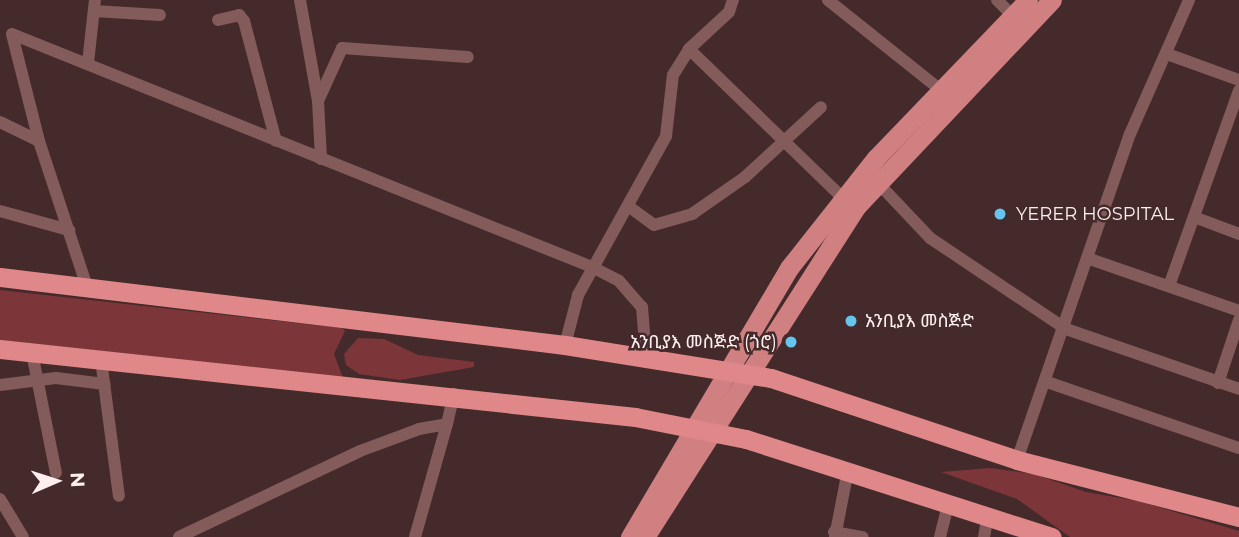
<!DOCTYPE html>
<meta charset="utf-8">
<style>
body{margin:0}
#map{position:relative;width:1239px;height:537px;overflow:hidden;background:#442a2a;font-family:Montserrat,"Noto Sans Ethiopic",sans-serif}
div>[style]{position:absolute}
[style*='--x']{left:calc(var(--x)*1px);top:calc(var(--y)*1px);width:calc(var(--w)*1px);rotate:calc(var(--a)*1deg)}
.green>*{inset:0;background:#7c363a}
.minor>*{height:12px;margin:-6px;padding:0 6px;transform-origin:6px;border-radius:6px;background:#835b5b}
.primary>*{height:19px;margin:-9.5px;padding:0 9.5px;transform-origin:9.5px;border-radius:9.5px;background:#d18081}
.trunk>*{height:19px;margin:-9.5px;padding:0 9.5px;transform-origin:9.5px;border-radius:9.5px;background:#e08889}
.dots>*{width:19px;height:19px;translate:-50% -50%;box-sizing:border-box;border:4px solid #442a2a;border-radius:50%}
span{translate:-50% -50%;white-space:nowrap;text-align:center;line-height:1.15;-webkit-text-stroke:5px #442a2a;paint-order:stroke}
.poi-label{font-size:18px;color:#feefef}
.left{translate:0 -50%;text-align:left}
.right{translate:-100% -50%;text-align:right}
.north{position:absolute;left:21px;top:446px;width:70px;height:70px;-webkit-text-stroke:5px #442a2a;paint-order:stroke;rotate:87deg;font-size:19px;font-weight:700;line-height:28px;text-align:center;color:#feefef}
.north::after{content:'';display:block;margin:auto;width:24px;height:32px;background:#feefef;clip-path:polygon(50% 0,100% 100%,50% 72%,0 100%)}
</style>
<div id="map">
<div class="green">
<div style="clip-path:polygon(0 290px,342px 328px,345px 331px,334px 354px,343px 378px,0 340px)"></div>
<div style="clip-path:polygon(358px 338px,384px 339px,418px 355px,474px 362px,474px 367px,400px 380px,359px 374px,346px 365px,344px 354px)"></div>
<div style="clip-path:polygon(990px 468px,1034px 474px,1086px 492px,1138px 501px,1239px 531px,1239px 537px,1070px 537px,1017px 499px,941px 472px)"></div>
</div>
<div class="minor">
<div style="--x:300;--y:0;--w:103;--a:79.9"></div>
<div style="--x:318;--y:101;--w:58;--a:87"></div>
<div style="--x:828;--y:0;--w:146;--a:38.6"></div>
<div style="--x:997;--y:0;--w:23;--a:45"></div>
<div style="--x:94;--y:11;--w:66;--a:3.5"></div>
<div style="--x:218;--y:20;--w:22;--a:-13"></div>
<div style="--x:239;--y:15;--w:8;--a:50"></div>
<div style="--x:244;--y:21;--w:124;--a:75.1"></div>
<div style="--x:689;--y:49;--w:214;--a:44.1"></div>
<div style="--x:1167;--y:54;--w:77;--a:19.9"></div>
<div style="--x:88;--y:63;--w:63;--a:-83.7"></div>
<div style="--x:318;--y:101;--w:58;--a:-65.6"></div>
<div style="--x:342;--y:48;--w:126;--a:4.1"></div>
<div style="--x:0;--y:122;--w:43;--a:26"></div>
<div style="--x:878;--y:183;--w:76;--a:46.6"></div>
<div style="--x:930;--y:238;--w:164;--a:33.8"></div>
<div style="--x:1066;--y:329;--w:183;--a:19.1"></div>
<div style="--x:628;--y:206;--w:32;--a:36"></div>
<div style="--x:654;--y:225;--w:40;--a:-16"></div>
<div style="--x:692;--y:214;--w:65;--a:-34.9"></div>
<div style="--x:745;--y:177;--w:103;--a:-42.6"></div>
<div style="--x:0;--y:211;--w:72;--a:15.4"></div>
<div style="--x:1194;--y:217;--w:48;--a:20.7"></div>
<div style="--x:1087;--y:258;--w:161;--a:19.2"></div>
<div style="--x:1169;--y:286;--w:208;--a:-70.3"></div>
<div style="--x:88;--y:290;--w:157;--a:-108.2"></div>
<div style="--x:39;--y:141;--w:110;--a:-104.2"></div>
<div style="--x:12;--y:34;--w:625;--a:21.89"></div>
<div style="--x:592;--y:267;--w:30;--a:27"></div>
<div style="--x:619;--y:281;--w:35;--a:49"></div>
<div style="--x:642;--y:307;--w:50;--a:85.4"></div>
<div style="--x:565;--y:345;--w:52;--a:-75.4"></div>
<div style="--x:578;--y:295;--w:182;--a:-61"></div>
<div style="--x:666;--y:136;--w:61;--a:-83.5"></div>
<div style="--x:673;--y:75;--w:31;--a:-58"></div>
<div style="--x:689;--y:49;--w:54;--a:-42.8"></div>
<div style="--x:729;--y:12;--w:13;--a:-72"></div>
<div style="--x:32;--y:353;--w:122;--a:78.7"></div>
<div style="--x:101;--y:360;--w:137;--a:82.5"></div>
<div style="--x:1047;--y:382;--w:203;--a:19"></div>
<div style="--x:1218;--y:383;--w:66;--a:-71.6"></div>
<div style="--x:0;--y:385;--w:56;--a:-7.1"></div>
<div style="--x:56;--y:378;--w:49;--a:7"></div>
<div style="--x:1017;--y:460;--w:345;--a:-70.9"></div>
<div style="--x:1130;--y:134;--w:146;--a:-66.2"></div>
<div style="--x:0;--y:499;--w:44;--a:58.8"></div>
<div style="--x:834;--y:532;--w:29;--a:10"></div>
<div style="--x:179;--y:537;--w:200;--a:-25.4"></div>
<div style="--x:360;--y:451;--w:63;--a:-20.4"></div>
<div style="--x:419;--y:429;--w:28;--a:-10"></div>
<div style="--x:447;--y:424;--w:31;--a:-77"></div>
<div style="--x:415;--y:537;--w:117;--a:-74.2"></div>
<div style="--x:835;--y:537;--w:68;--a:-79"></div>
<div style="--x:940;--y:537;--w:36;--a:-76"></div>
<div style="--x:984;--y:537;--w:23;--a:-80"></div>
</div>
<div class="primary">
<div style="--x:630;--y:537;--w:312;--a:-59.4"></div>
<div style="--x:789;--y:268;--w:140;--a:-51.7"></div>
<div style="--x:876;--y:158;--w:219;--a:-46.1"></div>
<div style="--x:645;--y:537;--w:392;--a:-57.4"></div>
<div style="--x:856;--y:207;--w:285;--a:-46.6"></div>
</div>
<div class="trunk">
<div style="--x:0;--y:277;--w:569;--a:6.86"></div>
<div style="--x:565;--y:345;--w:209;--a:9.1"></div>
<div style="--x:771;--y:378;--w:259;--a:18.4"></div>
<div style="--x:1017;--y:460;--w:229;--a:14.4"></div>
<div style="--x:0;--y:349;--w:639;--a:6.11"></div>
<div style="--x:635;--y:417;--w:113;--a:11.2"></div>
<div style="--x:746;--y:439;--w:321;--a:17.8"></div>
</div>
<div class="dots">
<div style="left:1000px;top:214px;background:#65c5ee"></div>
<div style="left:851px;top:321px;background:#65c5ee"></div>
<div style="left:791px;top:342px;background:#65c5ee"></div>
</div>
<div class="poi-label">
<span class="left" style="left:1016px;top:214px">YERER HOSPITAL</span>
<span class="left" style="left:865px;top:321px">አንቢያእ መስጅድ</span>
<span class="right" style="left:777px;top:342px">አንቢያእ መስጅድ (ጎሮ)</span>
</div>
<div class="north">N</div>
</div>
